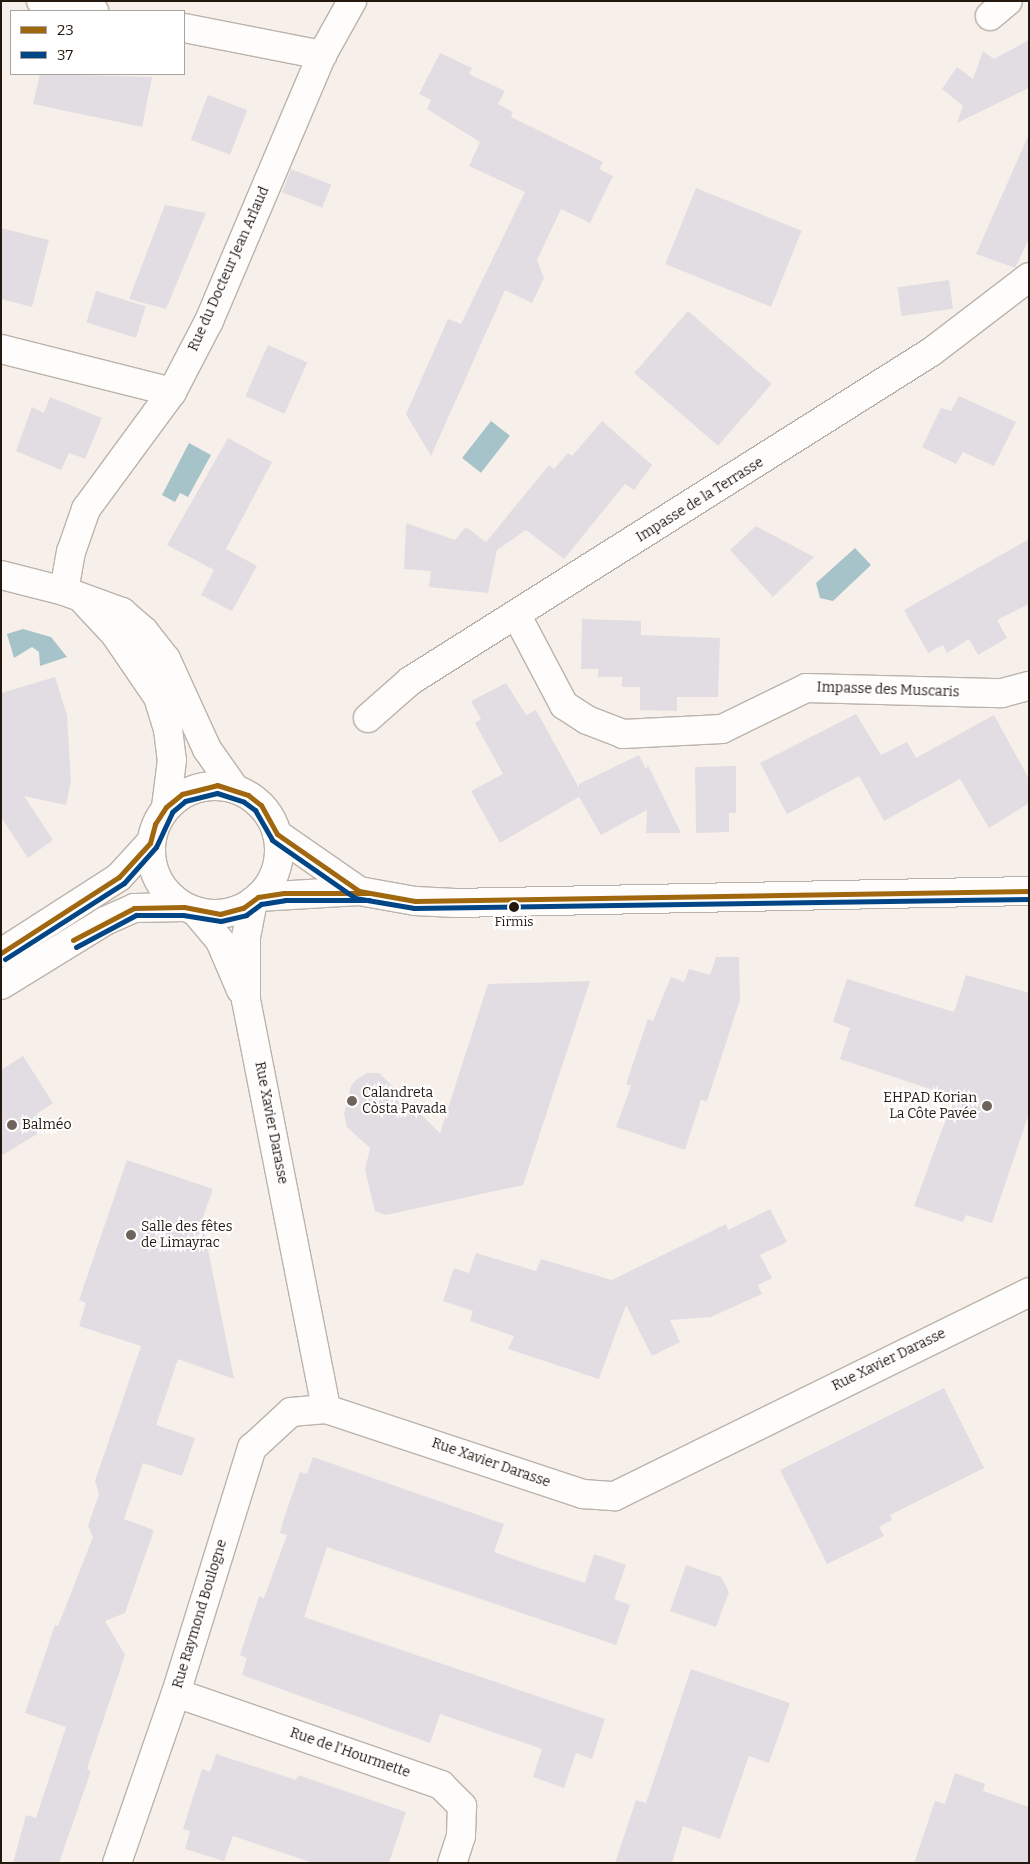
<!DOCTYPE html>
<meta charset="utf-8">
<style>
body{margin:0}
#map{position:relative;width:1030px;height:1864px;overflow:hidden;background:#f7f0ea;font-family:Bitter,serif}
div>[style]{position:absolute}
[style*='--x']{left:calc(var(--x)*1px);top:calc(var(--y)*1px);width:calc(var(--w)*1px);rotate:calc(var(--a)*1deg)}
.water>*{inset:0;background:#a6c3c9;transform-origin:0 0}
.building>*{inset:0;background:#e1dde2;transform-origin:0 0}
.roads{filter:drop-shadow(1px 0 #bbb3ab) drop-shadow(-1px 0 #bbb3ab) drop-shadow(0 1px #bbb3ab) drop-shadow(0 -1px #bbb3ab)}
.minor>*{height:28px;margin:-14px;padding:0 14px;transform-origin:14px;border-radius:14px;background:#fefdfc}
.tertiary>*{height:28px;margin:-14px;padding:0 14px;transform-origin:14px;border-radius:14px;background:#fefdfc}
.tertiary>.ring{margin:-14px;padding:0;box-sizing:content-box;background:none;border:28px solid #fefdfc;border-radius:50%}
.bus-1>*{height:5px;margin:-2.5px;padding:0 2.5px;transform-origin:2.5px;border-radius:2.5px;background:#a0670f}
.bus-2>*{height:5px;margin:-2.5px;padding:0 2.5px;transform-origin:2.5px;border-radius:2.5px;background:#004687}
.dots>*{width:14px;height:14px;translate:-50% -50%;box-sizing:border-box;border:2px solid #fff;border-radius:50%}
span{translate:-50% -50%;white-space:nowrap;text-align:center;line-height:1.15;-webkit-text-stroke:4px #fff;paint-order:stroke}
.bus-label{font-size:13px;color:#24190f}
.street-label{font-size:14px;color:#24190f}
.poi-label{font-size:14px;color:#24190f}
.left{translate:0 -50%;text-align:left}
.right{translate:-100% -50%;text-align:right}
.frame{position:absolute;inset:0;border:2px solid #24190f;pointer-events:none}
.legend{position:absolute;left:10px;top:10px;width:175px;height:65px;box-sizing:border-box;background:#fff;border:1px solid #a7a39f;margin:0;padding:6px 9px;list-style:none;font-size:15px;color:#24190f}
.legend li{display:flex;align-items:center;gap:10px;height:25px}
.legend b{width:25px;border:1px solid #a7a39f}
</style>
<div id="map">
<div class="water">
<div style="left:491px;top:421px;width:24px;height:47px;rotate:38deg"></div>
<div style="clip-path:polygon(189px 443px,211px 455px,188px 497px,180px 493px,175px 502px,162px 495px)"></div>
<div style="clip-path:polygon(855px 548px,871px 565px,833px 601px,820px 598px,816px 583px)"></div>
<div style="clip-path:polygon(23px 629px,51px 637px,67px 657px,40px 666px,39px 652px,32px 647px,14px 658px,7px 634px)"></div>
</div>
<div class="building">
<div style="clip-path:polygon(1029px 40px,1029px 88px,957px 123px,963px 106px,942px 89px,957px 67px,973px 79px,983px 51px,994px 59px)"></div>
<div style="clip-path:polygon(440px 53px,472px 68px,469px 74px,505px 91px,498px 104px,513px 112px,511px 117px,603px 162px,599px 169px,613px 176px,590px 223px,561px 209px,537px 260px,544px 278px,532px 303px,505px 290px,431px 456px,406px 414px,448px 319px,461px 324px,525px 192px,469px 166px,480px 142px,427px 109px,431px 100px,419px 94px)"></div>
<div style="clip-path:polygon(40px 74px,152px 77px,142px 127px,33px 104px)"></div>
<div style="left:208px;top:95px;width:42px;height:48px;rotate:21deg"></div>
<div style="clip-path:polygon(1029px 134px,1029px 239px,1015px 268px,976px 254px)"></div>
<div style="left:291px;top:169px;width:43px;height:25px;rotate:21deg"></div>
<div style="left:696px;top:188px;width:114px;height:82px;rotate:22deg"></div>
<div style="clip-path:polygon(165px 205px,206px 213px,166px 309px,129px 299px)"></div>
<div style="clip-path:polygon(1px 228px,49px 240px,32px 307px,1px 299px)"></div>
<div style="left:949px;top:280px;width:29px;height:52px;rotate:82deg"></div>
<div style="left:96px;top:291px;width:52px;height:33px;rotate:17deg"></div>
<div style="left:688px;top:311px;width:111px;height:82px;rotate:41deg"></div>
<div style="left:268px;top:345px;width:43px;height:56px;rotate:24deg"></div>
<div style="clip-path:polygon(959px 396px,1016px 422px,994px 466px,963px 452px,956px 464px,922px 447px,941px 408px,951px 411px)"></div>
<div style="clip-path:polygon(50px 397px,102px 418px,85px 459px,69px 453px,61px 470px,16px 451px,32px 407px,44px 413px)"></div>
<div style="clip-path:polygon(602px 421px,652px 465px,634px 490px,625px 484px,564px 559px,526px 530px,497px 550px,488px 593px,429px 587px,431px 571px,404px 569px,406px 523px,455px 540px,466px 527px,486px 542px,549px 465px,554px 469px,568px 453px,572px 456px)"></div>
<div style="clip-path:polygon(228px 438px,272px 462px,226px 549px,257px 566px,232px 611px,201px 595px,214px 570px,167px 545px)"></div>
<div style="clip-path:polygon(756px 526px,814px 557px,773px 597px,730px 550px)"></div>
<div style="clip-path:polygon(1029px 539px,1029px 604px,997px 620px,1007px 638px,978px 655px,969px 639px,947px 653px,943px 645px,928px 653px,904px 610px)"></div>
<div style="clip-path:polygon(582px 619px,641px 621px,641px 635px,720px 638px,718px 697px,677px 697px,677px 711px,640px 710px,640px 687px,622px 687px,622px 677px,598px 677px,598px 669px,581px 669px)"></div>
<div style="clip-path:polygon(55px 677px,67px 715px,71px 781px,66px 805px,24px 796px,53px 840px,28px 858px,1px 817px,1px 693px)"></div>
<div style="clip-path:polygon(506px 683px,526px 715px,536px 710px,579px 788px,579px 784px,639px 755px,646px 769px,648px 765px,681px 833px,646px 833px,647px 810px,601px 835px,579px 797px,500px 843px,471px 791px,503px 774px,475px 723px,481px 719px,471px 701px)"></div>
<div style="clip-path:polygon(856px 714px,881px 755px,907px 742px,916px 758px,994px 715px,1029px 779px,1029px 803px,989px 828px,960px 779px,884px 821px,859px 776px,787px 814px,760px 763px)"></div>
<div style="clip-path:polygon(736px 766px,736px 813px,729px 813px,729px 832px,696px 833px,695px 767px)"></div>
<div style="clip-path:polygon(716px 957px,739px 957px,740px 1000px,707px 1101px,701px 1100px,685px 1150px,616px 1127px,631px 1086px,626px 1084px,648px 1019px,653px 1021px,671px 977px,684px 982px,689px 969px,710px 975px)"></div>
<div style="clip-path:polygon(966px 975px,1029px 993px,1029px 1113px,992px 1223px,966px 1215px,963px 1222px,914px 1206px,954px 1097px,840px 1059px,850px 1028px,833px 1022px,847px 979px,954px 1012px)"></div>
<div style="clip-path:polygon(590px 981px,523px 1185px,386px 1215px,375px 1211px,365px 1170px,370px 1148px,347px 1127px,344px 1114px,351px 1086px,357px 1079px,367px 1073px,379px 1073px,440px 1133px,488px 984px)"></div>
<div style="clip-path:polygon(23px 1056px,53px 1103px,38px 1113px,47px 1128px,1px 1156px,1px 1070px)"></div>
<div style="clip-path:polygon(127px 1160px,213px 1189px,202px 1220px,234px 1379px,178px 1359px,156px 1425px,195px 1438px,182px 1476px,143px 1463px,124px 1519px,154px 1530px,125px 1613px,105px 1621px,125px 1655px,87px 1769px,91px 1771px,59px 1863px,13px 1863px,26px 1815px,36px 1818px,66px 1727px,25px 1713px,55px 1625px,58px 1626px,93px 1537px,88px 1526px,99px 1494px,95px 1481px,141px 1346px,79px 1326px,86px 1303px,79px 1300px)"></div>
<div style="clip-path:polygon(770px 1209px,787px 1242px,760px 1255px,772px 1278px,758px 1285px,762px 1294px,711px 1317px,670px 1320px,680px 1342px,652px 1356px,626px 1305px,599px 1379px,508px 1349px,514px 1336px,470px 1321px,473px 1311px,443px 1301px,454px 1268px,469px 1273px,476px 1253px,536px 1271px,541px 1259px,612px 1280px,726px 1224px,728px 1230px)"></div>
<div style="clip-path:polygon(944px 1388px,984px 1468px,890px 1515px,892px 1520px,879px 1527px,884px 1536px,827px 1564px,780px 1470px)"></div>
<div style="clip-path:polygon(313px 1457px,504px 1524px,494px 1552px,539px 1568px,585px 1583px,594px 1554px,626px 1565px,614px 1599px,630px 1605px,616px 1645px,327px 1547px,304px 1617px,605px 1719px,592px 1759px,576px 1753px,564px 1788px,533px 1777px,542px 1749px,440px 1714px,430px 1743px,242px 1675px,247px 1658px,240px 1655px,259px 1596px,264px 1598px,287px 1535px,280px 1533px,284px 1518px,300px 1472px,307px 1474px)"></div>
<div style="clip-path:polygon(686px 1565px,721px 1577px,729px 1592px,716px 1627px,670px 1611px)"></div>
<div style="clip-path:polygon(691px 1669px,790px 1703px,769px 1763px,749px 1756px,720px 1839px,683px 1826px,672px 1863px,615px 1863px,636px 1800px,646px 1803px)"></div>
<div style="clip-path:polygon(216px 1754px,296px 1780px,298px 1775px,406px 1812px,389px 1863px,313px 1863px,233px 1836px,224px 1861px,185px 1849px,190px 1831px,183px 1829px,202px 1769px,210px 1772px)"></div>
<div style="clip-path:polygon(955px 1773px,985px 1784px,983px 1791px,1029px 1807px,1029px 1863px,914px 1863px,935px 1801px,945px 1804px)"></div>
</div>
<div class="roads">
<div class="minor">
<div style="--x:41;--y:1;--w:54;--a:10.7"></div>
<div style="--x:990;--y:16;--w:23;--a:-40"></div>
<div style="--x:184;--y:28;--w:141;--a:11.1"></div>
<div style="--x:1;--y:349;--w:176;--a:14.1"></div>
<div style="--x:64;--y:591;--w:40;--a:-80"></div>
<div style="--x:71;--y:552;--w:46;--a:-70.8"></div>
<div style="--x:86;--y:509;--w:145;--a:-53.7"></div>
<div style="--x:172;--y:392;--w:80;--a:-62.5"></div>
<div style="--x:209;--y:321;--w:289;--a:-67"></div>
<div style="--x:322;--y:55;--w:62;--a:-60.9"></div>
<div style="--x:517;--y:616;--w:101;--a:62.2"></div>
<div style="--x:564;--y:705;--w:27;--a:33"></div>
<div style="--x:587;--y:720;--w:39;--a:21"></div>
<div style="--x:623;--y:734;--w:99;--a:-2.9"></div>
<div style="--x:722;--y:729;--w:93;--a:-26"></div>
<div style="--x:806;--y:688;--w:196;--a:1.5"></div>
<div style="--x:1002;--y:693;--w:28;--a:-15"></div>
<div style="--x:368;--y:718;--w:56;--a:-41.4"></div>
<div style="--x:410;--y:681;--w:616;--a:-32.27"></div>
<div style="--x:931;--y:352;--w:123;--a:-37.4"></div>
<div style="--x:253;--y:901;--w:38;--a:101"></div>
<div style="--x:246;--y:938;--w:62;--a:90"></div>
<div style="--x:246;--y:1000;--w:417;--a:78.9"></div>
<div style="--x:195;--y:911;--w:39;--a:50"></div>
<div style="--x:220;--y:941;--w:53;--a:66.8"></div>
<div style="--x:176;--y:1693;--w:281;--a:19.1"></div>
<div style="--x:441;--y:1785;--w:30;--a:45"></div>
<div style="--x:462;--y:1806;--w:30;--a:92"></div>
<div style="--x:461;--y:1836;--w:28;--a:108"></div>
<div style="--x:117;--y:1863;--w:180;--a:-70.9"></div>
<div style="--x:176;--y:1693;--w:257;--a:-72.8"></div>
<div style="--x:252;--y:1448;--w:53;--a:-42.7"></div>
<div style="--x:291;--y:1412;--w:35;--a:-5"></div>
<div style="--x:326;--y:1409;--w:271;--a:18.3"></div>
<div style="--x:583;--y:1494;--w:32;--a:4"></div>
<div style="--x:615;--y:1496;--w:462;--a:-26.2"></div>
</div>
<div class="tertiary">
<div style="--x:1;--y:575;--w:65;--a:14.3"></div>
<div style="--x:64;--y:591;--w:62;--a:19.9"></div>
<div style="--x:122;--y:612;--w:29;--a:41"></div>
<div style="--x:144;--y:631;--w:36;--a:52"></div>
<div style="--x:166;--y:659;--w:99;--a:65.5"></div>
<div style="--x:207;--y:749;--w:49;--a:55"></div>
<div style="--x:84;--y:601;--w:45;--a:46.8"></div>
<div style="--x:115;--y:634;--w:76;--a:55.7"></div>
<div style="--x:158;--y:697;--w:34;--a:73"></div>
<div style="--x:168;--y:729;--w:31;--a:83"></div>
<div style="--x:172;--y:760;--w:47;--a:97.3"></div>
<div class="ring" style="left:151px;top:786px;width:100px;height:100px"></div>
<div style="--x:277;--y:834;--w:100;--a:34.8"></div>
<div style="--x:258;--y:897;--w:101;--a:-3.4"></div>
<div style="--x:359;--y:891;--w:57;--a:10.1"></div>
<div style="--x:415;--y:901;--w:40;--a:2.9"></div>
<div style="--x:455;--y:903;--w:574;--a:-1.2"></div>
<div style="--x:1;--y:953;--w:140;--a:-32.8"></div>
<div style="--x:119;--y:877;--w:46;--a:-47.6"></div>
<div style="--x:1;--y:985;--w:122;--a:-31.6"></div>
<div style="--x:105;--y:921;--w:32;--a:-24"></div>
<div style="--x:134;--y:908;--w:50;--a:-1.1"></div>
</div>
</div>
<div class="bus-1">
<div style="--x:73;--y:940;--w:69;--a:-27.7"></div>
<div style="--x:134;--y:908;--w:50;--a:-1.1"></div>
<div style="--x:184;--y:907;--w:37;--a:11"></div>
<div style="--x:220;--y:914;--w:24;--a:-15"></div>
<div style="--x:243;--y:908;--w:19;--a:-36"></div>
<div style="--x:258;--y:897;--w:26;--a:-9"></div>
<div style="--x:284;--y:893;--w:85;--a:0"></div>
<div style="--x:1;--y:953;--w:140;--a:-32.8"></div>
<div style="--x:119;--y:877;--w:46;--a:-47.6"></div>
<div style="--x:150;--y:843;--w:20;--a:-75"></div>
<div style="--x:155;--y:824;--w:20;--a:-57"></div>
<div style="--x:166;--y:807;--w:21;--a:-39"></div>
<div style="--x:182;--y:794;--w:36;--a:-14"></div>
<div style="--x:217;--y:785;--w:33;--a:18"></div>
<div style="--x:248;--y:795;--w:16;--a:38"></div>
<div style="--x:261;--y:805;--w:33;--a:61"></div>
<div style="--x:277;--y:834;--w:100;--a:34.8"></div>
<div style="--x:359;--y:891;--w:57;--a:10.1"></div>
<div style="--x:415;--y:901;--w:614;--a:-0.93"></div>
</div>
<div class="bus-2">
<div style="--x:76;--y:947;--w:68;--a:-28.1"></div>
<div style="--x:136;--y:915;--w:47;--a:0"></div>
<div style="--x:183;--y:915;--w:38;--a:9"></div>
<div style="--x:221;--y:921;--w:26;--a:-13"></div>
<div style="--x:246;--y:915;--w:19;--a:-36"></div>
<div style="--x:261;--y:904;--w:24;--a:-9"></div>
<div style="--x:285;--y:900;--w:84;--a:0"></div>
<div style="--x:5;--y:959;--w:141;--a:-32.6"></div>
<div style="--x:124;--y:883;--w:48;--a:-48.4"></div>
<div style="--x:156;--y:847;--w:38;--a:-65"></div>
<div style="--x:172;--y:812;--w:17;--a:-40"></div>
<div style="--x:185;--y:801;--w:33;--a:-14"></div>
<div style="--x:217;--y:793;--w:28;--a:18"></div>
<div style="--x:244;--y:802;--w:14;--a:36"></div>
<div style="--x:255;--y:810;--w:34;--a:60"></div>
<div style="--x:272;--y:840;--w:101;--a:34.9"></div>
<div style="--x:355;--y:898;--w:60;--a:9.6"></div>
<div style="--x:414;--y:908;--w:615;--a:-0.84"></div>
</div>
<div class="dots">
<div style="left:514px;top:907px;background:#24190f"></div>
<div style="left:352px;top:1101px;background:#6e645c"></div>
<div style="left:987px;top:1106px;background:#6e645c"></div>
<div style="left:12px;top:1125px;background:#6e645c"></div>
<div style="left:131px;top:1235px;background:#6e645c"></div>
</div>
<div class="bus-label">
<span style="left:514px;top:922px">Firmis</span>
</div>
<div class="street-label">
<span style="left:229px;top:269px;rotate:-66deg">Rue du Docteur Jean Arlaud</span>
<span style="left:700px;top:500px;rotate:-32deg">Impasse de la Terrasse</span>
<span style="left:888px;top:690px;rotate:2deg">Impasse des Muscaris</span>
<span style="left:271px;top:1123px;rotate:79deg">Rue Xavier Darasse</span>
<span style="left:889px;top:1360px;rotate:-26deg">Rue Xavier Darasse</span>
<span style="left:491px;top:1463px;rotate:19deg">Rue Xavier Darasse</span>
<span style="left:200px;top:1614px;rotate:-73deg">Rue Raymond Boulogne</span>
<span style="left:350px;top:1753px;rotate:19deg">Rue de l'Hourmette</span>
</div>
<div class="poi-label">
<span class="left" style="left:362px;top:1101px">Calandreta<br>Còsta Pavada</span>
<span class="right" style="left:977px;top:1106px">EHPAD Korian<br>La Côte Pavée</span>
<span class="left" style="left:22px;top:1125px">Balméo</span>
<span class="left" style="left:141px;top:1235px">Salle des fêtes<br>de Limayrac</span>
</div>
<div class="frame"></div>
<ul class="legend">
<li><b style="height:6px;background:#a0670f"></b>23</li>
<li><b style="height:6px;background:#004687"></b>37</li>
</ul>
</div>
